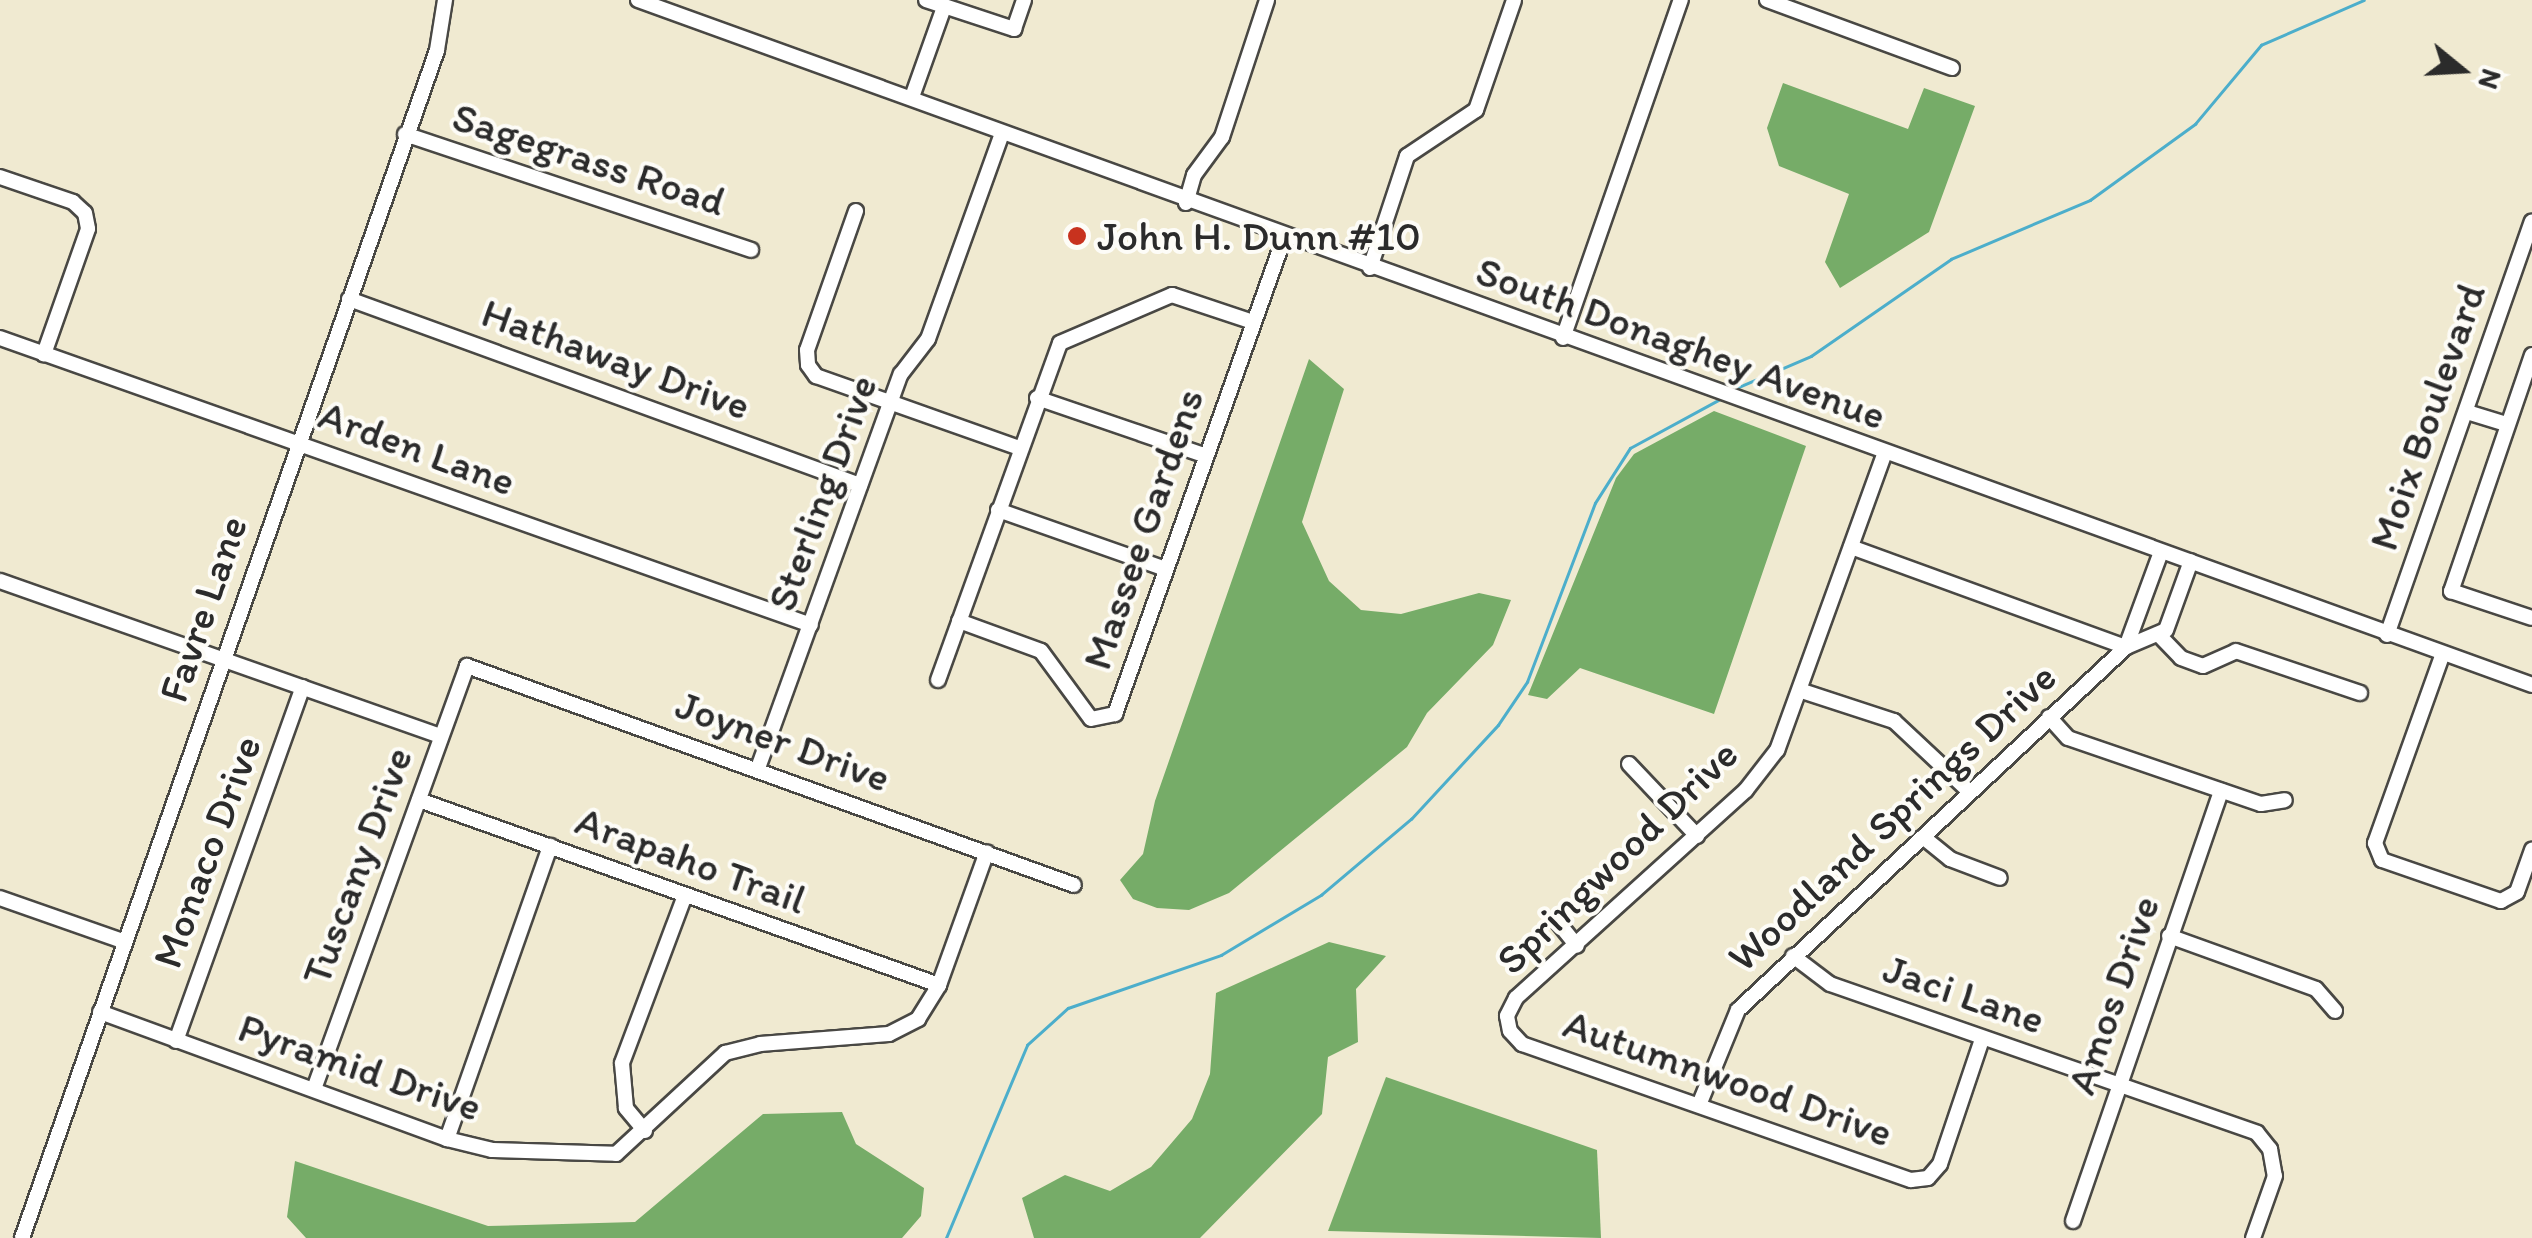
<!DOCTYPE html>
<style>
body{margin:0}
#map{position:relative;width:2532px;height:1238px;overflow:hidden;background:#f0ead1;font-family:Itim,sans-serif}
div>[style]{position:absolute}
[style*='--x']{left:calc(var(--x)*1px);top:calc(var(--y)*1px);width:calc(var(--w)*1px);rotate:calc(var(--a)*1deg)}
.forest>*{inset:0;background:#76ac68}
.stream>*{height:2.5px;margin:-1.25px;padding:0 1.25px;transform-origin:1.25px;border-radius:1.25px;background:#4caecb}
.roads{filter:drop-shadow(2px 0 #494844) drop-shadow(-2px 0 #494844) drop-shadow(0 2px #494844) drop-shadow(0 -2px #494844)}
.minor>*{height:14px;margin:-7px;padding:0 7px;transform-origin:7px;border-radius:7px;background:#fff}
.dots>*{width:28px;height:28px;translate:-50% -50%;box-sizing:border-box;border:5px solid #fdfcf7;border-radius:50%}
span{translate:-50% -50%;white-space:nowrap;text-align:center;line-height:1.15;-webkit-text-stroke:8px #fdfcf7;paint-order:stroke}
.street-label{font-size:42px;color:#2b2b2b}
.poi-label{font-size:42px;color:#2b2b2b}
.left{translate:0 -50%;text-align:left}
.north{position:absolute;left:2412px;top:20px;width:100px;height:100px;-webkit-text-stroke:8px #fdfcf7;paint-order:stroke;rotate:108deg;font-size:28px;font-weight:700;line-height:40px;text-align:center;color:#2b2b2b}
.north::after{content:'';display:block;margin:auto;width:35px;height:45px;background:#2b2b2b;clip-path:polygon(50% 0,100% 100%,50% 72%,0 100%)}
</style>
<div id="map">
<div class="forest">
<div style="clip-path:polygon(1783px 83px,1908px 129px,1924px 88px,1975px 106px,1929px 232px,1840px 288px,1825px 262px,1849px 194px,1779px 166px,1767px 128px)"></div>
<div style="clip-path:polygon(1309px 359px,1344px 389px,1302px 522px,1329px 581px,1361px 610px,1401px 614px,1479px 593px,1511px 600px,1493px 645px,1427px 713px,1407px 747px,1229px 893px,1189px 910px,1157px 908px,1133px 899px,1120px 880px,1143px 854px,1155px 801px)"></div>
<div style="clip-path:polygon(1714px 411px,1806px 446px,1714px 714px,1580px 668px,1547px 699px,1528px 695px,1616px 478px,1634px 454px)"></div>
<div style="clip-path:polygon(1329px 942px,1386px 956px,1356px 989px,1358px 1042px,1328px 1057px,1322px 1114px,1200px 1238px,1034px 1238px,1022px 1198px,1065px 1175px,1110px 1191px,1151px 1167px,1192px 1119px,1210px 1074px,1216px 993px)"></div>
<div style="clip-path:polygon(1386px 1077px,1597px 1150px,1601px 1238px,1328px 1231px)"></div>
<div style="clip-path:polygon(842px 1112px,856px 1144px,924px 1188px,921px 1216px,902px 1238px,306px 1238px,287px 1217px,295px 1161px,488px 1226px,635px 1222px,763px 1114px)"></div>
</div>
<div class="stream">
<div style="--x:1732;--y:390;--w:86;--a:-23.3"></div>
<div style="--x:1811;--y:356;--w:170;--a:-34.7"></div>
<div style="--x:1951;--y:259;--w:151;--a:-23"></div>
<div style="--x:2090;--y:200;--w:130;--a:-35.9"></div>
<div style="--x:2195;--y:124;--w:103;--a:-50.1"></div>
<div style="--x:2261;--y:45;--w:112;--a:-23.6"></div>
<div style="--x:946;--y:1238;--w:209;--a:-67.2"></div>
<div style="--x:1027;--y:1045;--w:55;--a:-42.1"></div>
<div style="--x:1068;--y:1008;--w:162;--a:-19.1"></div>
<div style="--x:1221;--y:955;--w:117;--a:-31"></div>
<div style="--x:1321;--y:895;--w:118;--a:-40.2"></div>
<div style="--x:1411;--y:819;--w:128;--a:-47.2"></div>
<div style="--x:1498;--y:725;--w:52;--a:-56"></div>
<div style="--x:1527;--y:682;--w:191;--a:-69.2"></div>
<div style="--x:1595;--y:503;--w:65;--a:-57.5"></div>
<div style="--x:1630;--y:448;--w:105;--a:-28.5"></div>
</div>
<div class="roads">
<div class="minor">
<div style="--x:638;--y:0;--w:2014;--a:19.88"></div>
<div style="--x:926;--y:0;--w:93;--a:18.2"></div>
<div style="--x:1014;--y:29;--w:31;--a:-71"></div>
<div style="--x:1767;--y:0;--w:197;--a:20.2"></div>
<div style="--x:912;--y:97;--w:96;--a:-70.4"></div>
<div style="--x:405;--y:134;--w:365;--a:18.5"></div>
<div style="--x:0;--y:177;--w:77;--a:18.9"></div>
<div style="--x:73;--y:202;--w:16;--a:43"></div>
<div style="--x:85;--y:213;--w:16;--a:79"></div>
<div style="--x:88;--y:229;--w:133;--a:109.4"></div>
<div style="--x:1186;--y:203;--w:29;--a:-74"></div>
<div style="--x:1194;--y:175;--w:47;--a:-53.6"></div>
<div style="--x:1222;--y:137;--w:144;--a:-71.8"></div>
<div style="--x:856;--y:211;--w:147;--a:109.4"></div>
<div style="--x:807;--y:350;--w:15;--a:86"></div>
<div style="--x:808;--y:365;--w:14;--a:54"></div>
<div style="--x:816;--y:376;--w:215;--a:19.5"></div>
<div style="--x:1370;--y:268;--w:118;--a:-71.7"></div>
<div style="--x:1407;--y:156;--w:83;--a:-33.7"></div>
<div style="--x:1476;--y:110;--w:116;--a:-70.9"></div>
<div style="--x:349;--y:299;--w:544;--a:20"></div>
<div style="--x:0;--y:338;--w:860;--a:19.49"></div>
<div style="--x:1563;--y:338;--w:358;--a:-70.8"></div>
<div style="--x:2532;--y:355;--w:250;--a:108.9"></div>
<div style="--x:2451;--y:591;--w:85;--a:18.4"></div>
<div style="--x:1037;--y:398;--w:179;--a:18.9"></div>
<div style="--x:2467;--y:412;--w:41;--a:17.1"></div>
<div style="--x:1884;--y:455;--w:314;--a:109.9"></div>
<div style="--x:1777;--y:750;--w:51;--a:127.8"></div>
<div style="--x:1746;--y:790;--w:310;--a:137.9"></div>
<div style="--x:1516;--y:998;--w:20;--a:117"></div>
<div style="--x:1507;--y:1016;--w:15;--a:79"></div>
<div style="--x:1510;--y:1031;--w:18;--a:47"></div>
<div style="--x:1522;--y:1044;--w:412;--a:19.3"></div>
<div style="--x:1911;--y:1180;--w:17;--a:-7"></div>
<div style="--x:1928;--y:1178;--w:18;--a:-49"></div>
<div style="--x:1940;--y:1164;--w:132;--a:-71.4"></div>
<div style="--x:998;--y:510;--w:178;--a:19.4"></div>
<div style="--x:1851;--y:547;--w:293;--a:20"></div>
<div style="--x:0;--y:581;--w:467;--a:19.4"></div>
<div style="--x:959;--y:621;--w:87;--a:20.1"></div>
<div style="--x:1041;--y:651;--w:84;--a:53.7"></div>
<div style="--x:1091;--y:719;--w:25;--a:-12"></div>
<div style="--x:1115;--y:714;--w:505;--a:-70.45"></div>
<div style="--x:2158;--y:634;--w:33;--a:46"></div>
<div style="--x:2181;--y:658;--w:23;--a:20"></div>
<div style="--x:2203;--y:666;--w:36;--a:-24"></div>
<div style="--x:2236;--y:651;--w:131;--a:18.7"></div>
<div style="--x:2387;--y:635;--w:438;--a:-70.7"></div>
<div style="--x:2126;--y:647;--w:101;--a:-69.8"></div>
<div style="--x:2442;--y:656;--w:199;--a:109.7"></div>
<div style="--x:2375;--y:843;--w:18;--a:68"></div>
<div style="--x:2382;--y:860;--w:126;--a:19"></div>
<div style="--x:2501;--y:901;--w:18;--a:-29"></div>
<div style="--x:2517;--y:892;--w:45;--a:-70.3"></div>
<div style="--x:938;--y:680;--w:358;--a:-70.1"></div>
<div style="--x:1060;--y:343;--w:122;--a:-23.2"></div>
<div style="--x:1172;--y:295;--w:85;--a:18.4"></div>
<div style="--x:1802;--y:691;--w:97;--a:18.1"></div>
<div style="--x:1894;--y:721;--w:104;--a:43.1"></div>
<div style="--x:2049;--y:717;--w:28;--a:48"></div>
<div style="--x:2068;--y:738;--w:204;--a:18.9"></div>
<div style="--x:2261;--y:804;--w:24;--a:-9"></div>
<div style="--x:1629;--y:764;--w:99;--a:46.6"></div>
<div style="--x:758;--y:768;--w:419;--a:-70.1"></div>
<div style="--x:901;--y:374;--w:44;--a:-52.4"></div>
<div style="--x:928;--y:339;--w:218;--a:-70.2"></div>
<div style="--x:419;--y:800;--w:552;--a:19.58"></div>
<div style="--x:1923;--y:837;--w:35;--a:39"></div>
<div style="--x:1950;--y:859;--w:53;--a:20.8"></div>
<div style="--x:0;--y:898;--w:130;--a:19.3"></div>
<div style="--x:1556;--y:920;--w:33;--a:51"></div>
<div style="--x:2169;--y:936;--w:156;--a:19.8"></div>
<div style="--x:2316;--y:989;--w:29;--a:49"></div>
<div style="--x:1793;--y:956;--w:46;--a:37.1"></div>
<div style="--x:1830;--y:984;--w:452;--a:19.2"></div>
<div style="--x:2257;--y:1133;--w:21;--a:51"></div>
<div style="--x:2270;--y:1149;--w:27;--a:80"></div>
<div style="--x:2275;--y:1176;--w:66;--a:109.5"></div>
<div style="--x:100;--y:1012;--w:370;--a:20.1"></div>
<div style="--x:447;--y:1139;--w:46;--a:13.7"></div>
<div style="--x:492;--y:1150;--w:124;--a:1.8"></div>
<div style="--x:616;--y:1154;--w:149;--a:-42.8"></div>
<div style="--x:725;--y:1053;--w:36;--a:-14"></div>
<div style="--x:760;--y:1044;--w:129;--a:-4.4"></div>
<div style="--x:889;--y:1034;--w:33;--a:-27"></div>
<div style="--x:918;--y:1019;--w:40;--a:-58"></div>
<div style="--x:939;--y:985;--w:141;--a:-70.2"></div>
<div style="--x:176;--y:1041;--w:376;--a:-70.3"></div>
<div style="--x:314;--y:1089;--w:450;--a:-70.1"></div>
<div style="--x:467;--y:666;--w:645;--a:19.84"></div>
<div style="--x:1699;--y:1105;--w:103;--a:-67.7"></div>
<div style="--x:1738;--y:1010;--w:531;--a:-43.09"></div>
<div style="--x:2126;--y:647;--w:43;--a:-23"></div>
<div style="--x:2166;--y:630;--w:73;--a:-70.1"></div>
<div style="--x:645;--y:1131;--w:30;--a:-130"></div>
<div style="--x:626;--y:1108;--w:45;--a:-95.1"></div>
<div style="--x:622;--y:1063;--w:179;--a:-69.4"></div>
<div style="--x:447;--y:1139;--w:311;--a:-70.6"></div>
<div style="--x:2073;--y:1221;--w:455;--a:-71"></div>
<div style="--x:22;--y:1238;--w:1258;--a:-70.74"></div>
<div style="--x:437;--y:50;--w:51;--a:-80.9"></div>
</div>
</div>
<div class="dots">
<div style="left:1077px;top:236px;background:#c8321e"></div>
</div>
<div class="street-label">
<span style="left:589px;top:159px;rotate:18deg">Sagegrass Road</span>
<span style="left:1681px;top:343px;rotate:20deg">South Donaghey Avenue</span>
<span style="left:616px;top:359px;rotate:20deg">Hathaway Drive</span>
<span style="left:2427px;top:417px;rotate:-71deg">Moix Boulevard</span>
<span style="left:417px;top:448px;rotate:20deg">Arden Lane</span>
<span style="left:822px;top:493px;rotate:-70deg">Sterling Drive</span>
<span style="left:1143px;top:529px;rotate:-71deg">Massee Gardens</span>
<span style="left:203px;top:609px;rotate:-71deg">Favre Lane</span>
<span style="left:783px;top:741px;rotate:20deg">Joyner Drive</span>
<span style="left:1892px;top:817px;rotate:-43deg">Woodland Springs Drive</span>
<span style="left:207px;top:852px;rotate:-70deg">Monaco Drive</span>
<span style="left:1617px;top:857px;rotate:-44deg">Springwood Drive</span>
<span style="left:691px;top:860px;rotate:20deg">Arapaho Trail</span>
<span style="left:357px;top:866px;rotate:-70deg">Tuscany Drive</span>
<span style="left:1964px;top:994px;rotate:19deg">Jaci Lane</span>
<span style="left:2113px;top:995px;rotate:-71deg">Amos Drive</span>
<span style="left:360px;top:1067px;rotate:19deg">Pyramid Drive</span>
<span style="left:1728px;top:1078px;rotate:19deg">Autumnwood Drive</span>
</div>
<div class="poi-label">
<span class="left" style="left:1097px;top:236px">John H. Dunn #10</span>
</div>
<div class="north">N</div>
</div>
